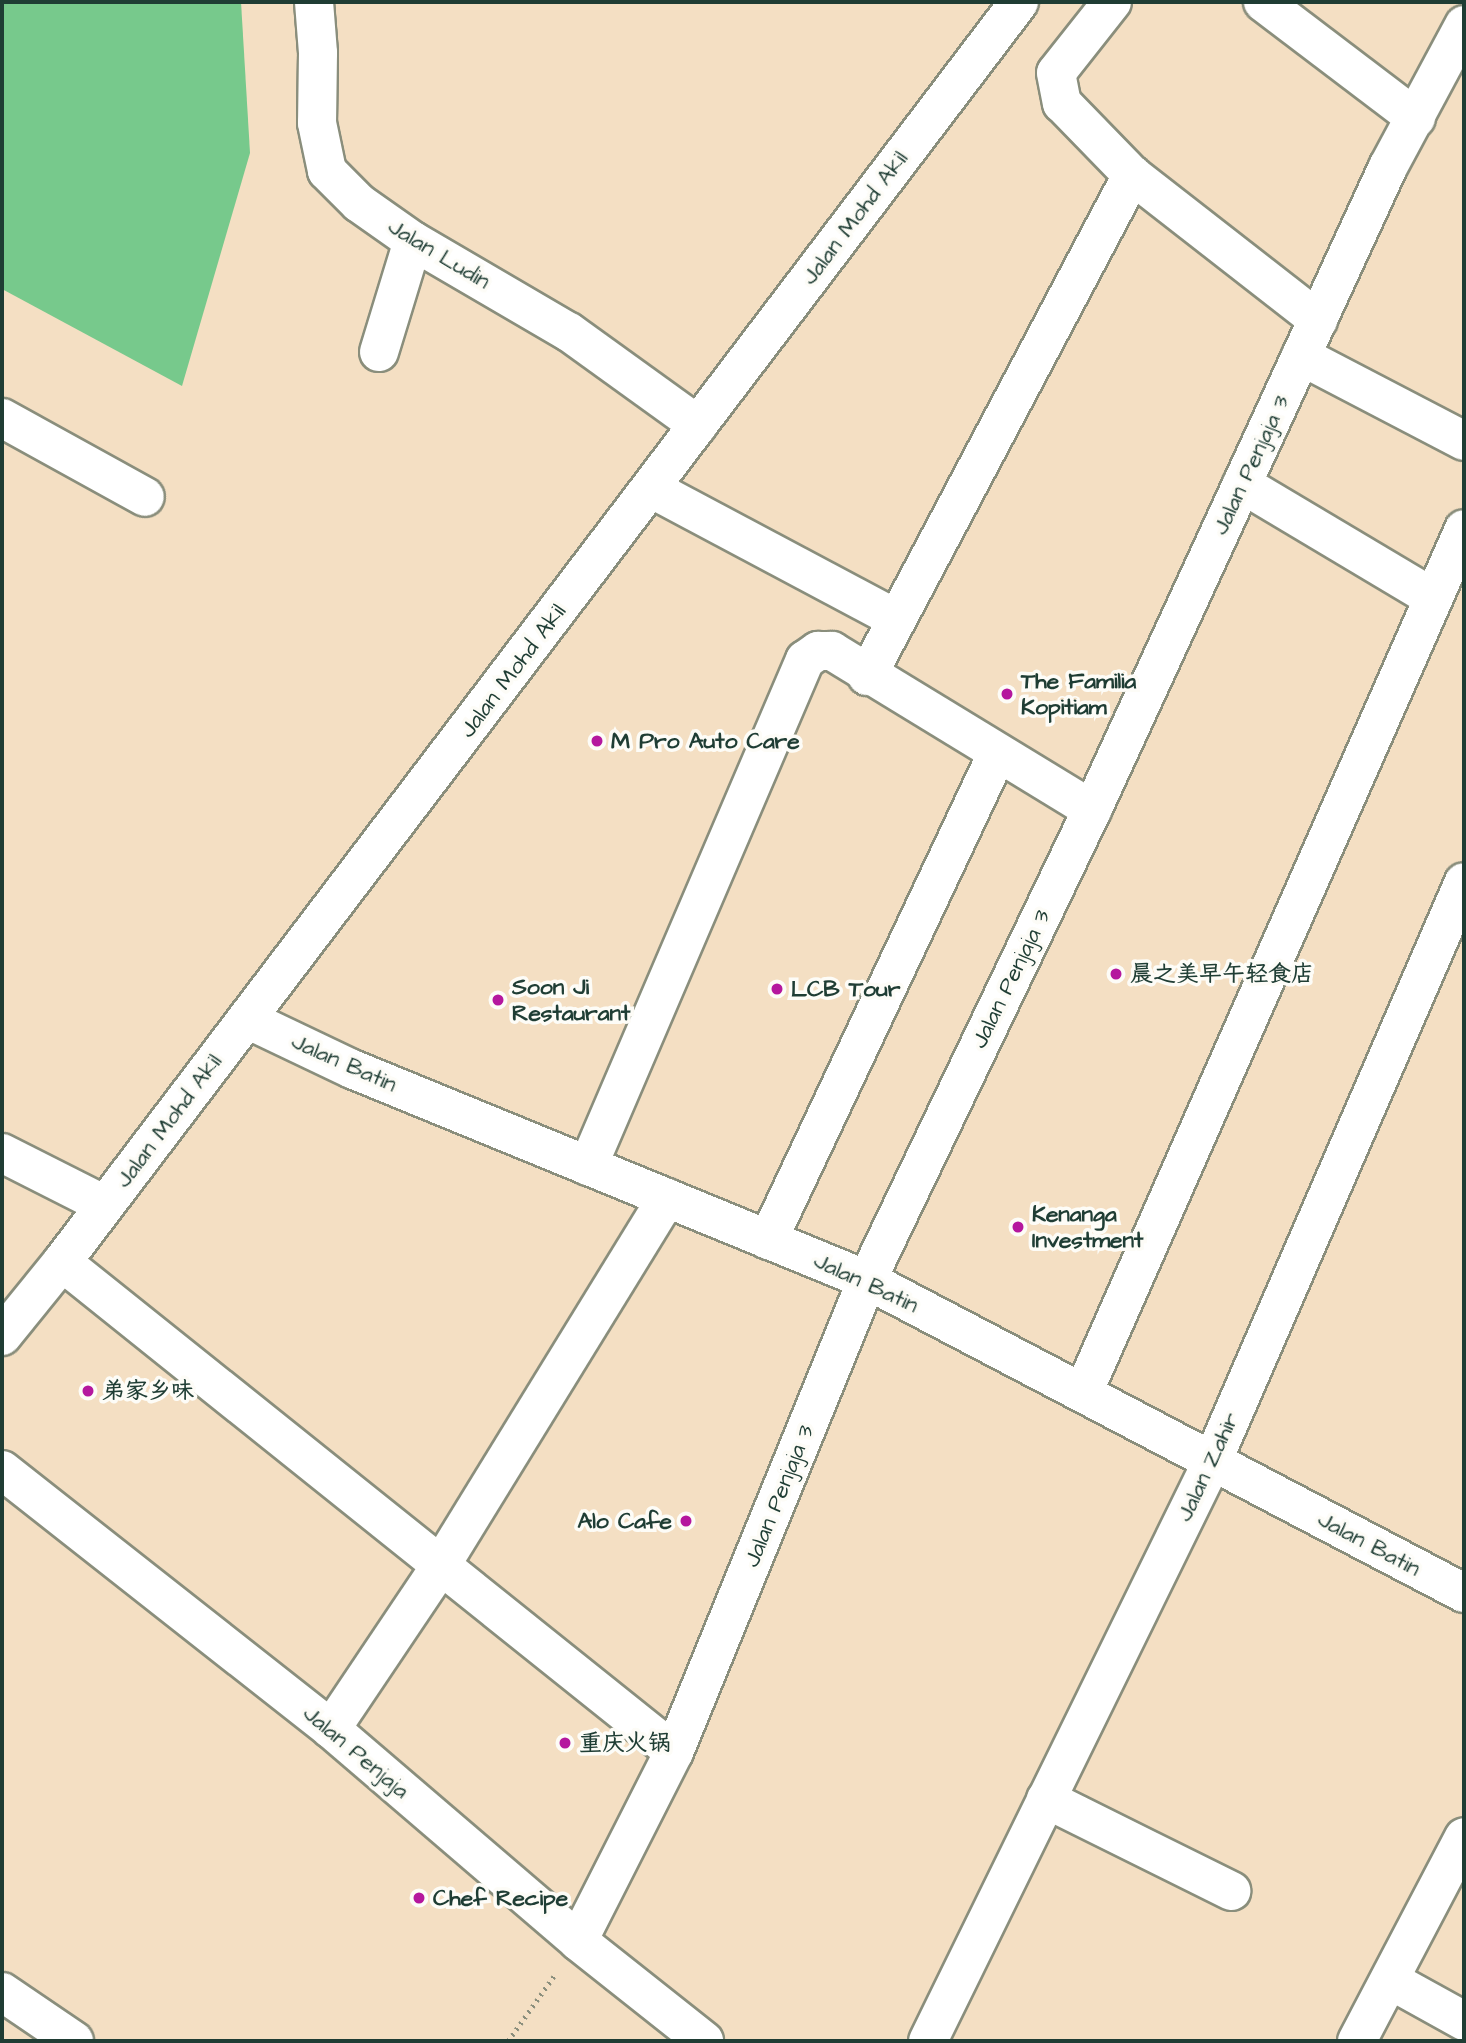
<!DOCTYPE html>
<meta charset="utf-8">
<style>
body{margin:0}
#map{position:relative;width:1466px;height:2043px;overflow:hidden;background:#f4dfc3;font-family:"Architects Daughter","LXGW WenKai TC",sans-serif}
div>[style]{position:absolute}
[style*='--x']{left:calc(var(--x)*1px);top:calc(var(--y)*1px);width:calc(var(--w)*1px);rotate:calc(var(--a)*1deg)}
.green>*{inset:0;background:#77c98c}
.path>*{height:4.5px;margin-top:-2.25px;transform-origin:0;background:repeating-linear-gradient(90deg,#8a8e7c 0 2px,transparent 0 7px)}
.roads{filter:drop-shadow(2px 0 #8a8e7c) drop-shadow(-2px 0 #8a8e7c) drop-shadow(0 2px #8a8e7c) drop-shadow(0 -2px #8a8e7c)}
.minor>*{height:38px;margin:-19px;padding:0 19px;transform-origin:19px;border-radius:19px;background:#fff}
.dots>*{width:19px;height:19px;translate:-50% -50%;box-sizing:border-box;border:4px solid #fdfcf7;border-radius:50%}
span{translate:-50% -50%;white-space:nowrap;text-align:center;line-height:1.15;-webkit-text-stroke:7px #fdfcf7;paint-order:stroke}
.street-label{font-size:23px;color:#1f3d34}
.poi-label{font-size:23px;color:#1f3d34;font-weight:700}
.left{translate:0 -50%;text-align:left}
.right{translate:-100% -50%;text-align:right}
.frame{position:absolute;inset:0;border:4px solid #1f3d34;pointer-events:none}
</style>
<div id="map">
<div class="green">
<div style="clip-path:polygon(2px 2px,241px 2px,250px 153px,182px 386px,2px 289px)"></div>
</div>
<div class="path">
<div style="--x:508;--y:2041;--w:83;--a:-54.8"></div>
</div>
<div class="roads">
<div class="minor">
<div style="--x:314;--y:2;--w:51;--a:85.5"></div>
<div style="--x:318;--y:53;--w:70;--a:90.8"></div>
<div style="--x:317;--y:123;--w:49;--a:78.2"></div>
<div style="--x:327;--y:171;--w:45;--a:45"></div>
<div style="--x:359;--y:203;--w:66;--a:35.1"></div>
<div style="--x:413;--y:241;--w:181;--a:30.3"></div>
<div style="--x:569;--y:332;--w:159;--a:35.8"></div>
<div style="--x:1112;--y:2;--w:90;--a:128.3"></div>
<div style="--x:1056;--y:73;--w:31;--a:79"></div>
<div style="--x:1062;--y:103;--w:100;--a:45.8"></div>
<div style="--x:1132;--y:175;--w:236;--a:37.9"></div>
<div style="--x:1263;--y:2;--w:192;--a:37.2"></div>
<div style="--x:379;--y:352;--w:116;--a:-73"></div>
<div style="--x:1301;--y:356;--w:184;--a:27.5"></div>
<div style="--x:2;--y:418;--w:163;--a:28.9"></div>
<div style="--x:1242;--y:484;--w:222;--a:30.8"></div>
<div style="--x:652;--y:489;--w:277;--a:28"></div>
<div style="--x:867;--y:676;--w:567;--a:-62.12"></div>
<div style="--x:247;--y:1019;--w:116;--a:25.5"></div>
<div style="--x:352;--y:1069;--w:557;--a:22.28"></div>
<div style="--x:867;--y:1280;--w:674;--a:27.67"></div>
<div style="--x:2;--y:1153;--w:115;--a:26.8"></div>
<div style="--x:588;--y:1166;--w:551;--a:-66.79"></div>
<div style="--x:805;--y:660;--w:16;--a:-35"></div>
<div style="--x:818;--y:651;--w:14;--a:0"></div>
<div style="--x:832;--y:651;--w:305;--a:31.4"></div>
<div style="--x:768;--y:1240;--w:537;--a:-64.77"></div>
<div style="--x:62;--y:1262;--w:784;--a:38.68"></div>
<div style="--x:2;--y:1336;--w:95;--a:-51"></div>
<div style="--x:62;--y:1262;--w:1582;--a:-52.78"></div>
<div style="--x:1083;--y:1393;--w:944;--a:-66.2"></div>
<div style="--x:2;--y:1470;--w:419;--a:38.2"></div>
<div style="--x:331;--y:1729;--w:326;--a:40.6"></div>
<div style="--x:578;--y:1941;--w:161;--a:38.4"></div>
<div style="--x:331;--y:1729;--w:197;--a:-56.1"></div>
<div style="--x:441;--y:1565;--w:431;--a:-58.4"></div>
<div style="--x:1046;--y:1799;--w:207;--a:26.4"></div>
<div style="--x:578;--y:1941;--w:212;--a:-63.1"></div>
<div style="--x:674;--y:1752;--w:510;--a:-67.76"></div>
<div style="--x:867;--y:1280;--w:521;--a:-64.42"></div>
<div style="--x:1092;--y:810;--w:708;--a:-65.28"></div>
<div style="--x:1388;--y:167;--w:161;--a:-61.8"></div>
<div style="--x:1390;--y:1980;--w:85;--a:29"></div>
<div style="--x:2;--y:1992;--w:87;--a:34.2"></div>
<div style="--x:928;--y:2041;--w:645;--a:-63.87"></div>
<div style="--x:1212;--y:1462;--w:632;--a:-66.52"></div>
<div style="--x:1357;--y:2041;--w:230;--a:-62.3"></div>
</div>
</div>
<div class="dots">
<div style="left:1007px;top:694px;background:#b5179e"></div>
<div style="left:597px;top:741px;background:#b5179e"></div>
<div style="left:1116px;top:974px;background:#b5179e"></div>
<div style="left:777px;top:989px;background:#b5179e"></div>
<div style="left:498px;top:1000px;background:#b5179e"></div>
<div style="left:1018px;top:1227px;background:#b5179e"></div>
<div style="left:88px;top:1391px;background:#b5179e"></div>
<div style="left:686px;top:1521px;background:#b5179e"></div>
<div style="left:565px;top:1743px;background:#b5179e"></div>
<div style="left:419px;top:1898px;background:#b5179e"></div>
</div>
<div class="street-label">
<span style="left:855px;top:218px;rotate:-53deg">Jalan Mohd Akil</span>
<span style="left:439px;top:254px;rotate:31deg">Jalan Ludin</span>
<span style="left:1251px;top:465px;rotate:-65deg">Jalan Penjaja 3</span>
<span style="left:513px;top:671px;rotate:-53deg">Jalan Mohd Akil</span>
<span style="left:1011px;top:979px;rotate:-64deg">Jalan Penjaja 3</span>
<span style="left:344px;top:1063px;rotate:24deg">Jalan Batin</span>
<span style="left:169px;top:1121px;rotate:-53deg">Jalan Mohd Akil</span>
<span style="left:866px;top:1283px;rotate:25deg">Jalan Batin</span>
<span style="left:1208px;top:1467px;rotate:-65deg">Jalan Zahir</span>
<span style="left:779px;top:1496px;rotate:-68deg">Jalan Penjaja 3</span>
<span style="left:1369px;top:1544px;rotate:28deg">Jalan Batin</span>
<span style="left:356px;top:1752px;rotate:40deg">Jalan Penjaja</span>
</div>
<div class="poi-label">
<span class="left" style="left:1021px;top:694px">The Familia<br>Kopitiam</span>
<span class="left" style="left:611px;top:741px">M Pro Auto Care</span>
<span class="left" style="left:1130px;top:974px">晨之美早午轻食店</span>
<span class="left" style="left:512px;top:1000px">Soon Ji<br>Restaurant</span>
<span class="left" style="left:791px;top:989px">LCB Tour</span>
<span class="left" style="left:1032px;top:1227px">Kenanga<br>Investment</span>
<span class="left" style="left:102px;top:1391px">弟家乡味</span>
<span class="right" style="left:672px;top:1521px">Alo Cafe</span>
<span class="left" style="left:579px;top:1743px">重庆火锅</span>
<span class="left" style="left:433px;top:1898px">Chef Recipe</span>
</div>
<div class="frame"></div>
</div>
